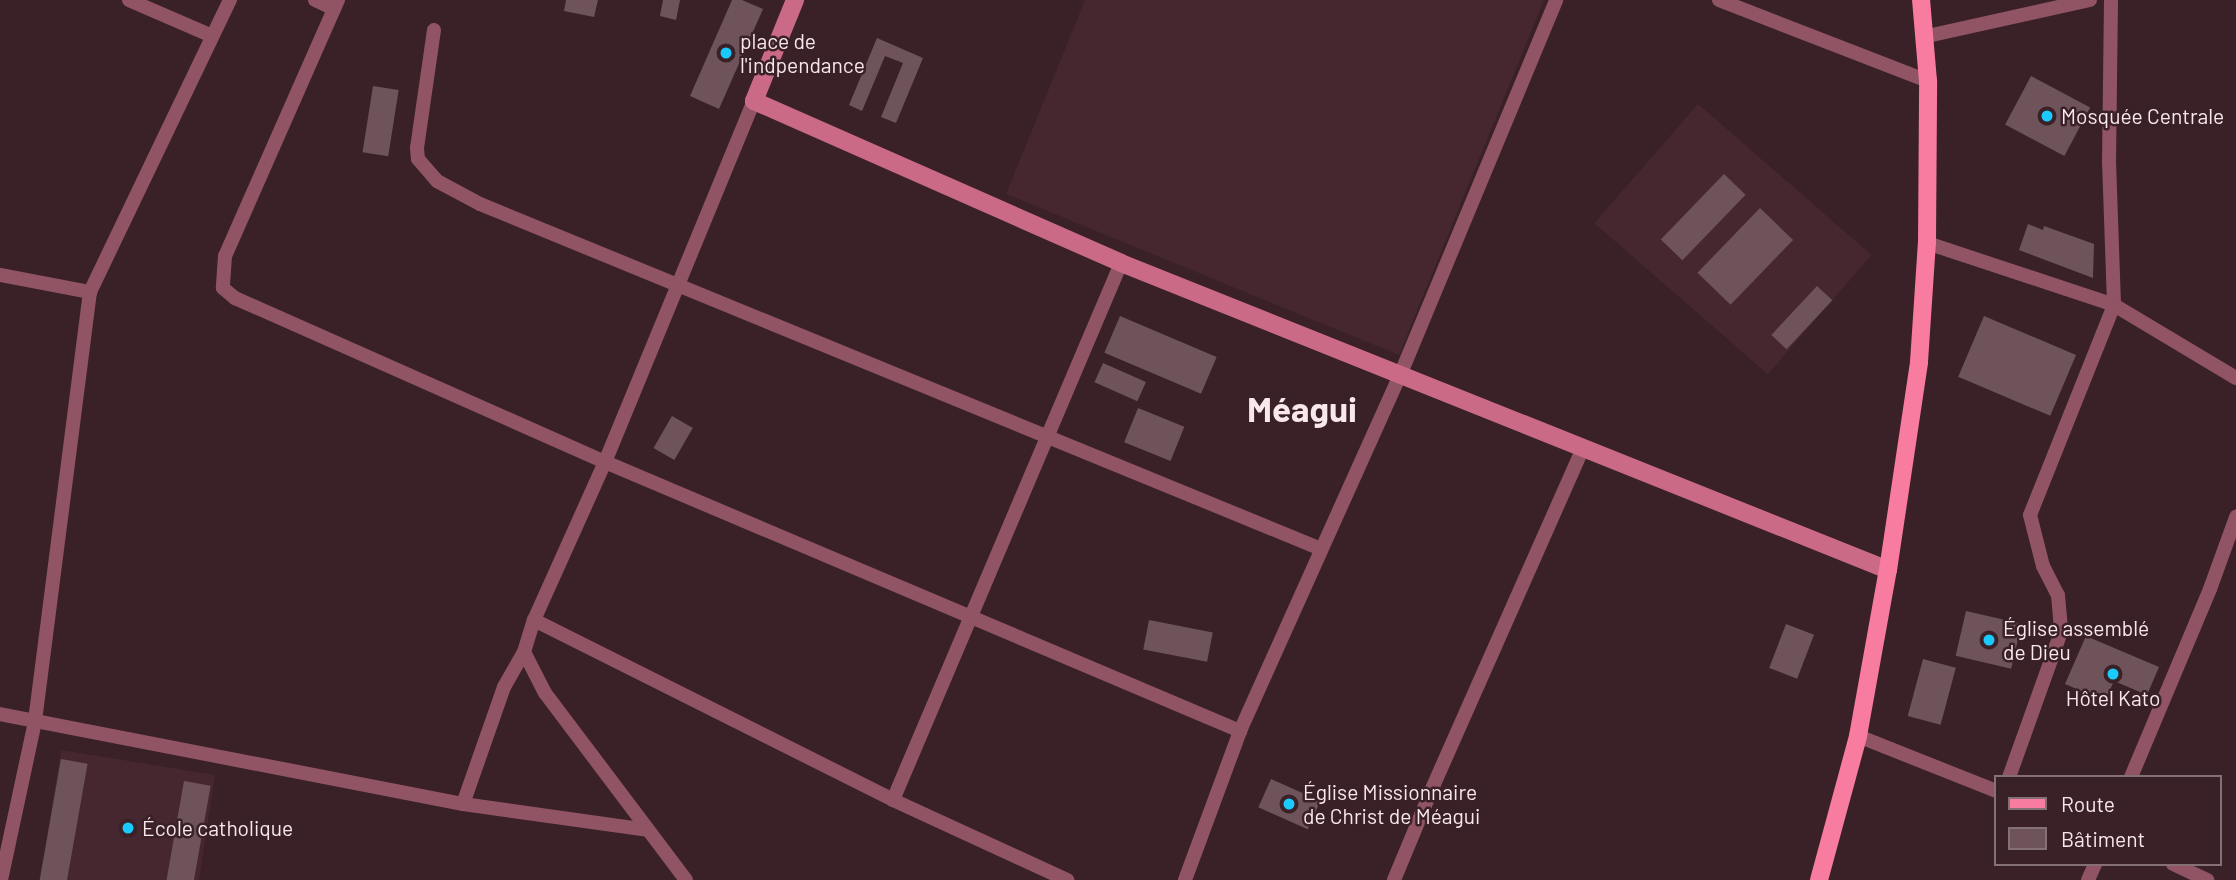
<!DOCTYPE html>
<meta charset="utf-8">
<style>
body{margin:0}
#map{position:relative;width:2236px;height:880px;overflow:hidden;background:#392127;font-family:Barlow,sans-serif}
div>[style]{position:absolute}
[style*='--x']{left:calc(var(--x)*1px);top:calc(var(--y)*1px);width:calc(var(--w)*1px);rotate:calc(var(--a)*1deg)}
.built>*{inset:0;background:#46272f;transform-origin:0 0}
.building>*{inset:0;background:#6f535a;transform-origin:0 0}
.street>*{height:14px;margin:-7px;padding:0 7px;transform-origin:7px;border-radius:7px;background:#915465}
.secondary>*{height:18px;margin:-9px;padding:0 9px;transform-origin:9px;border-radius:9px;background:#cb6a86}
.primary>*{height:18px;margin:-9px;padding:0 9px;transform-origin:9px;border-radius:9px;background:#f87ba0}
.dots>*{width:19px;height:19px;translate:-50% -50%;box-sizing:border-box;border:4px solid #392127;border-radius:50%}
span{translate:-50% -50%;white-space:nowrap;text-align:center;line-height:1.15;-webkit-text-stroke:5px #392127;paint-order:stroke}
.poi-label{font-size:21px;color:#f8e7eb}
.left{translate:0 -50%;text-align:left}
.town-label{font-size:35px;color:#f8e7eb;font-weight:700}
.legend{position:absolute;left:1994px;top:775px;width:228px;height:91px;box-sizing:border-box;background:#392127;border:2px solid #857075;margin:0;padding:9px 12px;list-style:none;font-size:21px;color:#f8e7eb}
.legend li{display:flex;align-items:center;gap:14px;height:35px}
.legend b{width:35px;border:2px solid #857075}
</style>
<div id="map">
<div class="built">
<div style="clip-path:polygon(1085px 0,1544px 0,1399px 355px,1006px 194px)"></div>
<div style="left:1698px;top:104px;width:230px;height:158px;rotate:41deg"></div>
<div style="clip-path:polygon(61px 750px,215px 775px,199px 880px,40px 880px)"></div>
</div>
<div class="building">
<div style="clip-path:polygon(566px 0,598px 0,594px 17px,564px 11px)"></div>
<div style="clip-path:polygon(663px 0,680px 0,676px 20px,660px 16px)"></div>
<div style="clip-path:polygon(732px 0,742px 0,763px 9px,719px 109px,690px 96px)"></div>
<div style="clip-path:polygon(877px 38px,923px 58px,896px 123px,881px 117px,903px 63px,885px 56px,862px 111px,849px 105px)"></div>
<div style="left:2031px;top:76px;width:67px;height:55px;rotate:28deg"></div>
<div style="left:373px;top:86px;width:26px;height:67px;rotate:9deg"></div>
<div style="left:1724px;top:174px;width:30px;height:91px;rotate:44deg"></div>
<div style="left:1760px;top:208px;width:46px;height:90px;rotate:44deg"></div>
<div style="clip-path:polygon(2028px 224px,2043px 230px,2044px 226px,2094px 244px,2093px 278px,2019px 250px)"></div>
<div style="left:1817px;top:286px;width:21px;height:67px;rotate:43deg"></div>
<div style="left:1120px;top:316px;width:105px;height:40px;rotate:23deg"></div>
<div style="left:1984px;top:316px;width:100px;height:66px;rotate:23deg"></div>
<div style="left:1103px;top:363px;width:47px;height:21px;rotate:24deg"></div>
<div style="left:1138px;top:408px;width:50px;height:37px;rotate:22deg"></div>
<div style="left:672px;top:416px;width:24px;height:37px;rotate:30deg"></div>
<div style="left:1966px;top:611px;width:57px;height:46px;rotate:13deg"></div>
<div style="left:1149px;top:620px;width:65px;height:30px;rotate:11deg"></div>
<div style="left:1786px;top:624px;width:30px;height:47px;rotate:21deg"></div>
<div style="clip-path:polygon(2086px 636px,2159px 667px,2147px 695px,2114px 681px,2105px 701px,2065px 684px)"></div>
<div style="left:1923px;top:659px;width:34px;height:59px;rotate:15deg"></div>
<div style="left:61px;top:759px;width:27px;height:123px;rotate:10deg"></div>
<div style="left:1271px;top:779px;width:54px;height:31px;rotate:24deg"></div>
<div style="left:184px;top:781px;width:27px;height:101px;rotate:10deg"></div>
</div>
<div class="street">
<div style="--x:129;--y:0;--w:90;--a:23.4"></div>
<div style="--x:315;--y:0;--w:21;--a:25"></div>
<div style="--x:338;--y:0;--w:280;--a:113.8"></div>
<div style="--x:225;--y:256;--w:32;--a:94"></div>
<div style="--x:223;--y:288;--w:16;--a:40"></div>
<div style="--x:235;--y:298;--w:405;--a:23.9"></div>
<div style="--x:605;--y:462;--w:690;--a:22.96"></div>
<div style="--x:1719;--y:0;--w:224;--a:21.2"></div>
<div style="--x:2111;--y:0;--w:161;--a:90.7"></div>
<div style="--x:2109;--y:161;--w:144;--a:88"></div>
<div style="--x:2114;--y:305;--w:142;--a:30.9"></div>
<div style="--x:434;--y:30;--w:119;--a:98.2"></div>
<div style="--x:417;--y:148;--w:11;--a:85"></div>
<div style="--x:418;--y:159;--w:29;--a:49"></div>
<div style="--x:437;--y:181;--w:49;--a:28.1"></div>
<div style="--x:480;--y:204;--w:909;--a:22.3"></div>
<div style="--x:1923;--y:37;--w:171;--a:-12.5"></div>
<div style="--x:1927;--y:243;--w:197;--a:18.3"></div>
<div style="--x:2114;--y:305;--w:226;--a:111.8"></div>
<div style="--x:2030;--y:515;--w:53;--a:75.7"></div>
<div style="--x:2043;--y:566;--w:33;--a:63"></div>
<div style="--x:2058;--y:595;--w:37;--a:85"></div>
<div style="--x:2061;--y:632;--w:154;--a:109.7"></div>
<div style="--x:0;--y:275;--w:92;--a:10.7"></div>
<div style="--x:534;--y:620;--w:402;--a:26.6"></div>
<div style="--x:893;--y:800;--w:192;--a:24.7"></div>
<div style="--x:0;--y:714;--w:472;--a:11"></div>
<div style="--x:463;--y:804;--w:186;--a:8"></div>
<div style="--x:1858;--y:736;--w:149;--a:21.7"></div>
<div style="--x:2131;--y:777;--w:204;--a:-67.2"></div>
<div style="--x:2210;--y:589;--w:77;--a:-70.1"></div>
<div style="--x:893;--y:800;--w:583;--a:-66.99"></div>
<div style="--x:463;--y:804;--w:124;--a:-70.7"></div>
<div style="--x:504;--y:687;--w:40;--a:-60.3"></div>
<div style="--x:2173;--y:864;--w:38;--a:25"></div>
<div style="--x:1;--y:880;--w:163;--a:-77.9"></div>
<div style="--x:35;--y:721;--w:433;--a:-82.7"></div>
<div style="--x:90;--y:292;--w:324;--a:-64.4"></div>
<div style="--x:686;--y:880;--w:234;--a:-127"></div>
<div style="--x:545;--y:693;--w:46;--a:-117.1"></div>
<div style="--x:524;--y:652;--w:34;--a:-73"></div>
<div style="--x:534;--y:620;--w:173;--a:-65.8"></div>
<div style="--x:605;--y:462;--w:391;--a:-67.6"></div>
<div style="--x:1185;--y:880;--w:159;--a:-69.7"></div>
<div style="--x:1240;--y:731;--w:393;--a:-65.8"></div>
<div style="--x:1401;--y:373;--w:404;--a:-67.4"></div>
<div style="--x:1394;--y:880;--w:96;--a:-67.4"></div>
<div style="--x:1431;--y:791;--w:375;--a:-66.1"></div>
<div style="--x:2088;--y:880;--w:17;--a:-66"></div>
</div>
<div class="secondary">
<div style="--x:795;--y:0;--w:109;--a:112.1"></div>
<div style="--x:754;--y:101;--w:401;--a:23.8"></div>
<div style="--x:1121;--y:263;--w:826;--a:21.81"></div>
</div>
<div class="primary">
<div style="--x:1819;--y:880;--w:149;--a:-74.8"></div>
<div style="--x:1858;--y:736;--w:169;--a:-79.8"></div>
<div style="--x:1888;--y:570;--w:210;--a:-81.5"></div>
<div style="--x:1919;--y:362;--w:119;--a:-86.2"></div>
<div style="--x:1927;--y:243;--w:162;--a:-89.6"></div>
<div style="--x:1928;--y:81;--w:81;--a:-94.9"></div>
</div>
<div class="dots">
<div style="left:726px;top:53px;background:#1bcafc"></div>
<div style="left:2047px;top:116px;background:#1bcafc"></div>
<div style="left:1989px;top:640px;background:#1bcafc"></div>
<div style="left:2113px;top:674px;background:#1bcafc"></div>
<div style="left:1289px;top:804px;background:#1bcafc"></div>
<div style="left:128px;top:828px;background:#1bcafc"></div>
</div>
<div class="poi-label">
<span class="left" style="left:740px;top:53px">place de<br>l'indpendance</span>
<span class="left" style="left:2061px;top:116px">Mosquée Centrale</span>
<span class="left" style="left:2003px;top:640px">Église assemblé<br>de Dieu</span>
<span style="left:2113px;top:698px">Hôtel Kato</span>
<span class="left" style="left:1303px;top:804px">Église Missionnaire<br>de Christ de Méagui</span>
<span class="left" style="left:142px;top:828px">École catholique</span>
</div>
<div class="town-label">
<span style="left:1302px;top:408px">Méagui</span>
</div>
<ul class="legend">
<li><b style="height:9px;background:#f87ba0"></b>Route</li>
<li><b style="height:19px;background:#6f535a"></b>Bâtiment</li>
</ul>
</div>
